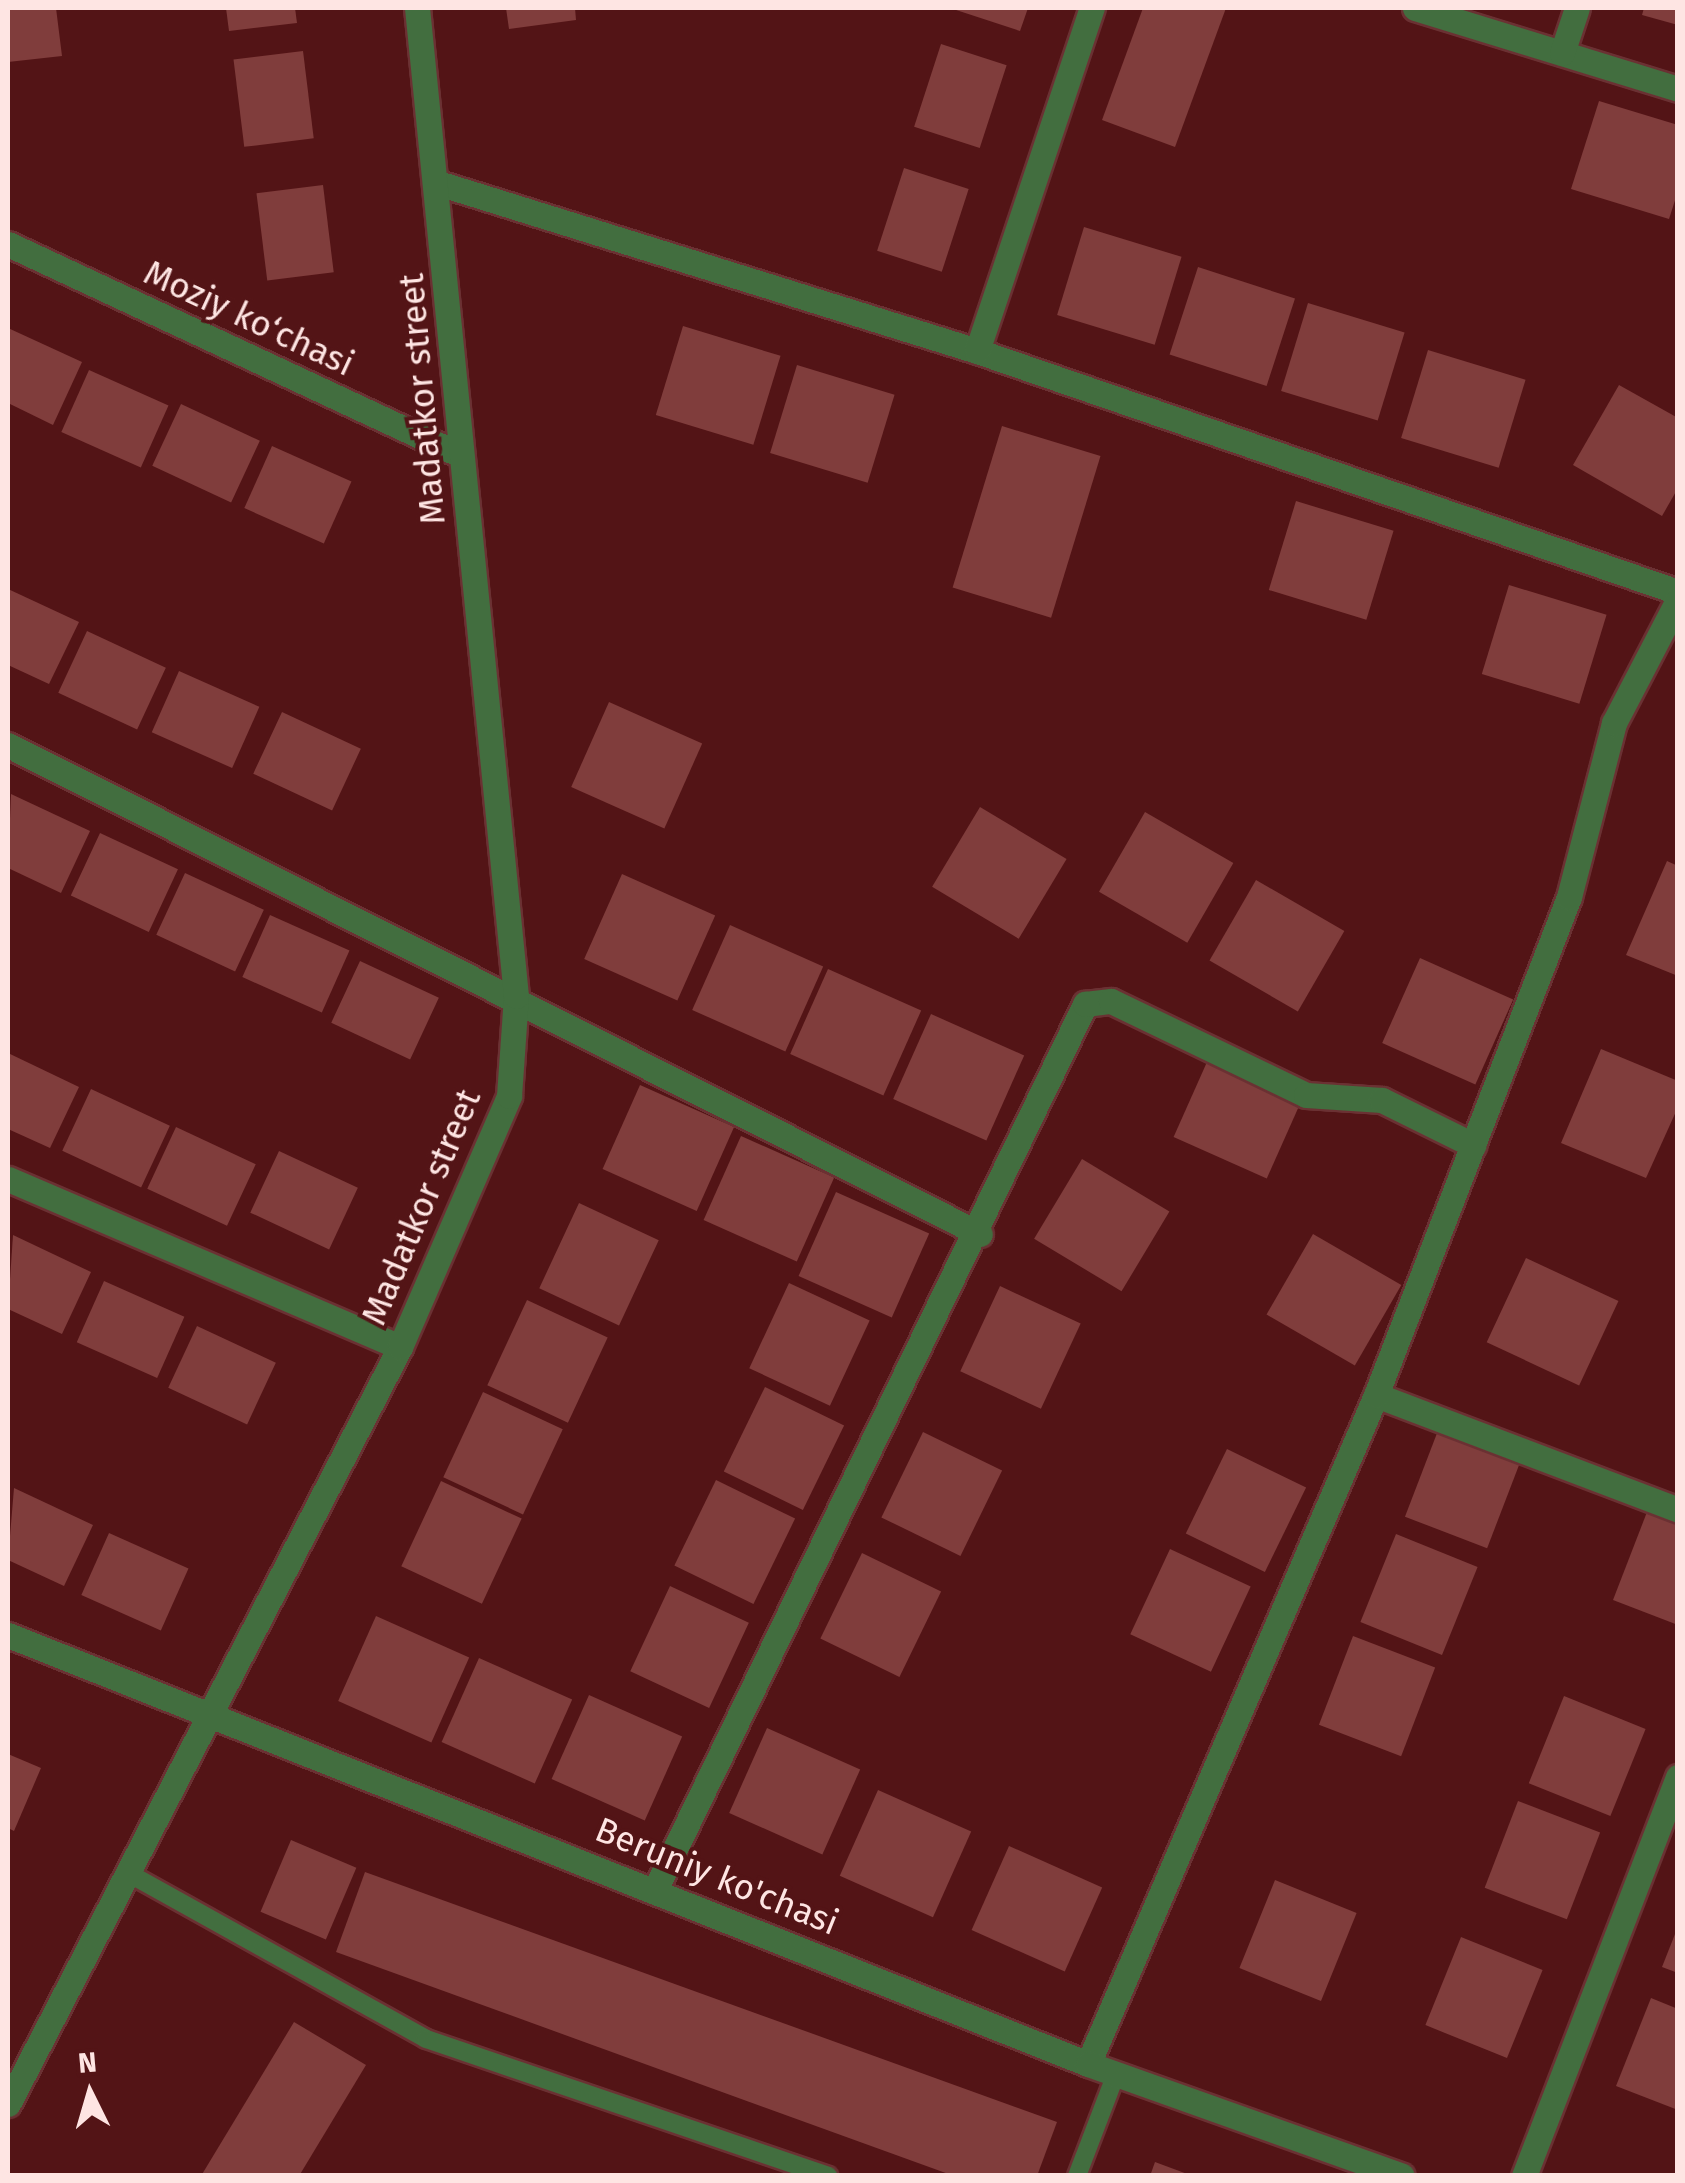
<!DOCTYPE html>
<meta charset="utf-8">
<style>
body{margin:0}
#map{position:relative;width:1685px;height:2183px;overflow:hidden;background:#531416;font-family:"Fira Sans",sans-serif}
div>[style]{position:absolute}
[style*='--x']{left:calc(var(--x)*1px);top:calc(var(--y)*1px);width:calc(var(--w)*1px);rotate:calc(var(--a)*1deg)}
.building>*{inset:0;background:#803d3c;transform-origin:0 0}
.roads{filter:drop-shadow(2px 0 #6b3133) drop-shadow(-2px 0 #6b3133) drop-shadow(0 2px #6b3133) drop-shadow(0 -2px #6b3133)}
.service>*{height:18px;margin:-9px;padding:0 9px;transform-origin:9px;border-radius:9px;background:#426e3f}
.minor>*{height:25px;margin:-12.5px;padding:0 12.5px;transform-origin:12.5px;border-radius:12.5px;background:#426e3f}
.tertiary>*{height:25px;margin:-12.5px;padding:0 12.5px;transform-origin:12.5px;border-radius:12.5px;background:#426e3f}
span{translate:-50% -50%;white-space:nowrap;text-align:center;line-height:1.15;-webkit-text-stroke:8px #531416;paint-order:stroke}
.street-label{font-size:35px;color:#fee5e3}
.frame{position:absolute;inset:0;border:10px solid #fee5e3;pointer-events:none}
.north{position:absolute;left:40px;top:2043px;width:100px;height:100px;-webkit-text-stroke:8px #531416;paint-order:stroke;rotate:355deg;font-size:28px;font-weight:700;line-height:40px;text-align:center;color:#fee5e3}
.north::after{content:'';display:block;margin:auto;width:35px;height:45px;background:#fee5e3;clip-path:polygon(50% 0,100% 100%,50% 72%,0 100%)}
</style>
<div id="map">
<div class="building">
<div style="clip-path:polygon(8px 8px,56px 8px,62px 56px,8px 62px)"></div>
<div style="clip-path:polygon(226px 8px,295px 8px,297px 23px,229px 31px)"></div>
<div style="clip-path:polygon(506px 8px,575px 8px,576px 20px,509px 29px)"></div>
<div style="clip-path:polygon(950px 8px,1028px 8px,1020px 31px)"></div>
<div style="clip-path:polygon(1143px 8px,1226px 8px,1175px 147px,1102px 120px)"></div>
<div style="clip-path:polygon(1644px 8px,1678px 8px,1678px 25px,1642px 15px)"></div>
<div style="left:941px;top:44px;width:69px;height:87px;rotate:18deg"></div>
<div style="left:303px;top:51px;width:88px;height:70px;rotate:83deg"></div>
<div style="clip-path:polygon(1599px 101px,1678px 125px,1678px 191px,1669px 219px,1571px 189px)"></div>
<div style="left:904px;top:168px;width:68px;height:87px;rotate:18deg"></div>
<div style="left:323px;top:185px;width:88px;height:67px;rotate:83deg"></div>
<div style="left:1084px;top:227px;width:102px;height:92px;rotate:17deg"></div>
<div style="left:1198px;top:267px;width:102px;height:92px;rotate:18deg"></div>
<div style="left:1308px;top:303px;width:101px;height:92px;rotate:17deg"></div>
<div style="left:683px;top:326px;width:102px;height:93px;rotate:17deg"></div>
<div style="clip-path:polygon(8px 328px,82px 362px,53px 425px,8px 403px)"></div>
<div style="left:1428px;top:350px;width:102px;height:92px;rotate:17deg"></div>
<div style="left:797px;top:365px;width:102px;height:92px;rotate:17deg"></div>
<div style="left:89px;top:370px;width:87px;height:68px;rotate:24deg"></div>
<div style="clip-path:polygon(1619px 385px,1678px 418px,1678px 488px,1662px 516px,1573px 465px)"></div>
<div style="left:181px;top:404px;width:87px;height:68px;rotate:25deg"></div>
<div style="left:1002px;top:426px;width:103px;height:169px;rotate:17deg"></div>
<div style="left:272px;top:446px;width:87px;height:68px;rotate:24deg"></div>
<div style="left:1296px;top:501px;width:102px;height:93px;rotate:17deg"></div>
<div style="left:1509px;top:585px;width:102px;height:93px;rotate:17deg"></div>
<div style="clip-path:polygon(8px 589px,79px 622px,49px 684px,8px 665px)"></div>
<div style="left:87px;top:631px;width:87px;height:68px;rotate:25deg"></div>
<div style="left:179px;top:671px;width:88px;height:67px;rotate:24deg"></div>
<div style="left:609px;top:702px;width:102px;height:93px;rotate:24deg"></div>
<div style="left:282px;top:712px;width:87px;height:68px;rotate:25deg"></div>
<div style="clip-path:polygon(11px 794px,90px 831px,61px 893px,8px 868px)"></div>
<div style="left:980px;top:807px;width:101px;height:93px;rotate:31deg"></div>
<div style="left:1145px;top:812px;width:102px;height:92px;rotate:30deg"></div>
<div style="left:100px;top:833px;width:86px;height:69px;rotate:25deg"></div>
<div style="clip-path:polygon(1667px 861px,1678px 866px,1678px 976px,1626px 955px)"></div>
<div style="left:185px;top:873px;width:87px;height:68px;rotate:25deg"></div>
<div style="left:622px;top:874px;width:102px;height:93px;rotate:24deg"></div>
<div style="left:1256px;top:880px;width:102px;height:93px;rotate:30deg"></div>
<div style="left:270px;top:915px;width:87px;height:68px;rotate:24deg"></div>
<div style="left:730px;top:925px;width:102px;height:93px;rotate:24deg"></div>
<div style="left:1420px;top:958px;width:102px;height:93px;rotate:24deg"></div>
<div style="left:360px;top:961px;width:87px;height:68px;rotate:25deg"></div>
<div style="left:828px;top:969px;width:102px;height:93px;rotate:24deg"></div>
<div style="left:931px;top:1014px;width:102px;height:93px;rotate:24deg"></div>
<div style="clip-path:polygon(1601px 1049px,1678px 1081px,1678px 1107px,1646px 1178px,1561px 1143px)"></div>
<div style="clip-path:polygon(8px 1053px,79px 1087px,50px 1148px,8px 1129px)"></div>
<div style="left:1211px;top:1053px;width:102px;height:92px;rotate:24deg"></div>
<div style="left:640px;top:1085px;width:103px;height:92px;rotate:24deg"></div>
<div style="left:91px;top:1089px;width:87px;height:68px;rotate:25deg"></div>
<div style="left:176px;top:1127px;width:88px;height:68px;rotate:25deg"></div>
<div style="left:741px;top:1136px;width:102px;height:92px;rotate:24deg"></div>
<div style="left:279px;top:1151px;width:87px;height:68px;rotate:25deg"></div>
<div style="left:1082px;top:1159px;width:102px;height:93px;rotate:31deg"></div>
<div style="left:836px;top:1192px;width:102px;height:92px;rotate:24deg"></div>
<div style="left:579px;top:1203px;width:88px;height:94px;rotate:25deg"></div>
<div style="left:1313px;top:1234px;width:102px;height:93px;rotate:30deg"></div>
<div style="clip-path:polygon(13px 1235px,91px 1272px,62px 1334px,8px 1309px)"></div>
<div style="left:1526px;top:1258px;width:102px;height:93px;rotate:25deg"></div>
<div style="left:104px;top:1281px;width:88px;height:67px;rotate:24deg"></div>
<div style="left:789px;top:1283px;width:89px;height:94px;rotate:25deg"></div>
<div style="left:1000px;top:1286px;width:89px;height:94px;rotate:25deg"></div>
<div style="left:527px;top:1300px;width:89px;height:94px;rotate:25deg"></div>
<div style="left:197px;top:1326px;width:87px;height:68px;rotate:25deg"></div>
<div style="left:765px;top:1387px;width:88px;height:94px;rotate:26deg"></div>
<div style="left:483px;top:1392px;width:88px;height:94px;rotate:25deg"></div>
<div style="left:1439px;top:1428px;width:88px;height:95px;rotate:21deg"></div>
<div style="left:923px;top:1432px;width:88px;height:95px;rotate:26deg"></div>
<div style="left:1227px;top:1449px;width:88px;height:94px;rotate:26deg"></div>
<div style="left:716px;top:1480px;width:88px;height:95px;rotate:26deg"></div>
<div style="left:441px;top:1481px;width:89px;height:94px;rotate:25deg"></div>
<div style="clip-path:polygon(14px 1488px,93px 1525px,64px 1586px,8px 1560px)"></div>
<div style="clip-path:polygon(1647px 1512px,1678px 1524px,1678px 1625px,1613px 1600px)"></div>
<div style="left:109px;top:1533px;width:87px;height:68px;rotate:24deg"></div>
<div style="left:1396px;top:1534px;width:88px;height:95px;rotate:22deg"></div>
<div style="left:1170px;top:1549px;width:89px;height:94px;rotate:25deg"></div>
<div style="left:862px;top:1553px;width:88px;height:95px;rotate:26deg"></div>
<div style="left:670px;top:1586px;width:87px;height:94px;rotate:25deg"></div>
<div style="left:376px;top:1616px;width:102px;height:93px;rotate:24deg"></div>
<div style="left:1353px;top:1636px;width:88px;height:95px;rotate:21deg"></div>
<div style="left:479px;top:1658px;width:102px;height:92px;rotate:24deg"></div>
<div style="left:589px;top:1695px;width:102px;height:92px;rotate:24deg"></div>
<div style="left:1564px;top:1696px;width:88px;height:94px;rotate:22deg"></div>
<div style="left:767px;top:1728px;width:102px;height:93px;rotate:24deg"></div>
<div style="clip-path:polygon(8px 1754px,41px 1768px,14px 1831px,8px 1828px)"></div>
<div style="left:878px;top:1790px;width:102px;height:94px;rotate:24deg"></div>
<div style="left:1518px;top:1801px;width:88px;height:93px;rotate:21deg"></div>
<div style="left:291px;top:1840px;width:71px;height:78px;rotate:23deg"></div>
<div style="left:1009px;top:1846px;width:102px;height:92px;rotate:24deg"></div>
<div style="clip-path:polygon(365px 1872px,1057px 2122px,1037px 2176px,954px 2176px,336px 1952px)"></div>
<div style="left:1275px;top:1880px;width:88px;height:95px;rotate:22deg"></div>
<div style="clip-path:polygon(1677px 1929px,1678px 1929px,1678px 1973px,1662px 1967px)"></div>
<div style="left:1461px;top:1937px;width:88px;height:95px;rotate:22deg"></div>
<div style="clip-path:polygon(1651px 1998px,1678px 2009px,1678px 2110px,1616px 2086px)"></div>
<div style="clip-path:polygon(294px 2022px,366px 2065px,299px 2176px,201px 2176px)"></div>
<div style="clip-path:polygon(1155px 2162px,1190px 2175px,1190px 2176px,1150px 2176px)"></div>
</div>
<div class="roads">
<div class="service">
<div style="--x:128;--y:1873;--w:341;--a:29.1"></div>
<div style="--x:426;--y:2039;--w:425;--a:18.8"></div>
<div style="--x:1077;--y:2176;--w:109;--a:-69.1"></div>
</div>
<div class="minor">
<div style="--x:1415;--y:8;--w:275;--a:17.1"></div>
<div style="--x:1562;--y:53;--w:47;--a:-71.6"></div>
<div style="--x:438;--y:183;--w:565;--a:17.31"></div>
<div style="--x:977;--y:351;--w:741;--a:18.97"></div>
<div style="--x:8;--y:244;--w:500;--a:25"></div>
<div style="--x:977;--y:351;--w:362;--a:-71.5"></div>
<div style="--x:8;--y:745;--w:1088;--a:26.71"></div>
<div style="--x:8;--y:1179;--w:426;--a:23.2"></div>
<div style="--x:1376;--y:1395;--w:323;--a:20.8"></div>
<div style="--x:656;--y:1888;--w:983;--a:-64.11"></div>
<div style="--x:1085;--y:1004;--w:26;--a:-7"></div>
<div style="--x:1111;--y:1001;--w:216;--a:25.7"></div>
<div style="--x:1306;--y:1095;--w:76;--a:3.8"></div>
<div style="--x:1382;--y:1100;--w:102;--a:26.3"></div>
<div style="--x:1088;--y:2064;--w:728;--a:-66.71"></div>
<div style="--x:1376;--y:1395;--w:534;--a:-68.82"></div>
<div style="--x:1569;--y:897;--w:180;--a:-75.5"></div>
<div style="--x:1614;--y:723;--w:139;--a:-62.5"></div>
<div style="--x:1524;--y:2176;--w:428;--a:-68.9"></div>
</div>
<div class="tertiary">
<div style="--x:8;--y:1635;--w:1162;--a:21.66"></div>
<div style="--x:1088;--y:2064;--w:333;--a:19.6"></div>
<div style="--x:8;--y:2104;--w:852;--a:-62.62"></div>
<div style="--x:400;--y:1347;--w:274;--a:-66.5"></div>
<div style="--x:509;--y:1096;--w:100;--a:-86"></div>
<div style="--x:516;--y:996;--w:993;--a:-95.72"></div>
</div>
</div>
<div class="street-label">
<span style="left:249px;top:318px;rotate:25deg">Moziy ko‘chasi</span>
<span style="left:422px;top:399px;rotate:-95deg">Madatkor street</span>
<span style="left:421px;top:1207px;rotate:-67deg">Madatkor street</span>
<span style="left:717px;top:1876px;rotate:22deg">Beruniy ko'chasi</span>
</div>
<div class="frame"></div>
<div class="north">N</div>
</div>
